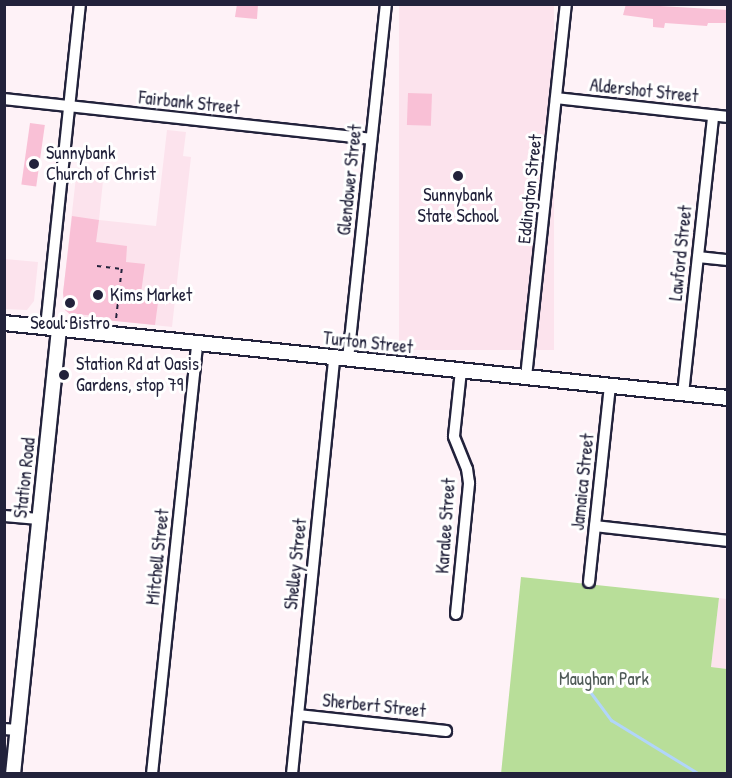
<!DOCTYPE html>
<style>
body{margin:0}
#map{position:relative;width:732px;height:778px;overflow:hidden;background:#fef2f7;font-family:"Patrick Hand",sans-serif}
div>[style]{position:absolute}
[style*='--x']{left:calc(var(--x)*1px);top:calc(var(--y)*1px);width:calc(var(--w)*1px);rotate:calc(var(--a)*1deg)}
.built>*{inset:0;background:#fce3ed;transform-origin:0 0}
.green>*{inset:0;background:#b8de99}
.stream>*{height:3px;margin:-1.5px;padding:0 1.5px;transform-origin:1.5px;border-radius:1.5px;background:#b1d5fa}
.building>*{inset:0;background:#f9c0d6;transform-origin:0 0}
.path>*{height:1.5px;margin-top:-0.75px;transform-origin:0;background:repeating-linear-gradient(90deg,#22223b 0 4.5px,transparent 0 9px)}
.roads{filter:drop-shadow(2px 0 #22223b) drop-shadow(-2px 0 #22223b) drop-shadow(0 2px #22223b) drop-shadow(0 -2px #22223b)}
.minor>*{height:10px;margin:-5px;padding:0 5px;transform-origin:5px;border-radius:5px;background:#fff}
.tertiary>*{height:14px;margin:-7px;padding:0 7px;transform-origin:7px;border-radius:7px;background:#fff}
.dots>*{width:16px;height:16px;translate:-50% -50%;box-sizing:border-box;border:3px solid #fff;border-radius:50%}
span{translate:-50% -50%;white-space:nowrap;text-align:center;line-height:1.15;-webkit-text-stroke:6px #fff;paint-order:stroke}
.street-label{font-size:18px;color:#22223b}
.poi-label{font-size:18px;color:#22223b}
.left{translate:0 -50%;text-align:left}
.park-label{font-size:18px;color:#4f5a57}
.frame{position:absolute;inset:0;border:6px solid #22223b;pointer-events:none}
</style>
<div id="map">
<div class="built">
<div style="left:399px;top:5px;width:155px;height:345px"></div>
<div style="clip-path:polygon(167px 130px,186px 132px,183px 156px,191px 157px,172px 327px,72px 316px,65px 310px,63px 293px,77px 168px,104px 171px,99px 220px,156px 226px)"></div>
<div style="clip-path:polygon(5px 259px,38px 262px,34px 301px,27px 310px,5px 309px)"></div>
<div style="clip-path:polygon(719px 598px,727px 599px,727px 669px,711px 667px)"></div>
</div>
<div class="green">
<div style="clip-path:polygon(521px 577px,719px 598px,711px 667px,727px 669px,727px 773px,501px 774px)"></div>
</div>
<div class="stream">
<div style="--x:585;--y:685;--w:44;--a:53.4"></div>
<div style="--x:611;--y:720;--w:103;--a:31.5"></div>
</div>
<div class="building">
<div style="clip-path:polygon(237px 4px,258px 4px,257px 19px,235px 17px)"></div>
<div style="clip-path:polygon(626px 4px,728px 10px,728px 23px,708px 23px,707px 26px,665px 23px,664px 28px,653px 27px,653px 19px,623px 15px)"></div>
<div style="left:408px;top:93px;width:24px;height:32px;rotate:2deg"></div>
<div style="left:30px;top:123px;width:15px;height:62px;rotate:8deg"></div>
<div style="clip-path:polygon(72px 216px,99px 220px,96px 242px,127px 246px,126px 262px,145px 264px,141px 293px,159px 295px,155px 325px,95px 319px,96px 316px,76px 314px,72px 316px,65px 310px,63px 293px)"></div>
</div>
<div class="path">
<div style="--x:97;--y:266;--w:25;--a:7"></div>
<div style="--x:122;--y:269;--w:53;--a:96.5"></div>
</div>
<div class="roads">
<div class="minor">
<div style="--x:556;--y:98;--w:173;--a:6.3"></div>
<div style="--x:4;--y:99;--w:368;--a:6.2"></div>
<div style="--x:698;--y:257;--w:30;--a:6"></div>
<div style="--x:46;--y:327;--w:325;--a:-84"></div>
<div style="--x:348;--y:359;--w:357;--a:-83.9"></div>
<div style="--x:526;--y:377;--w:375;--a:-83.9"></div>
<div style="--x:683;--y:394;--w:280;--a:-83.8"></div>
<div style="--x:4;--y:516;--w:35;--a:5"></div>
<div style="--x:595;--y:526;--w:134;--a:6.4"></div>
<div style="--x:589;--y:582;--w:197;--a:-83.9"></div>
<div style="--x:456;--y:614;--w:132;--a:-84.3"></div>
<div style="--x:469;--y:483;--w:14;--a:-98"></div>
<div style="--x:467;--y:469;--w:35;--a:-112"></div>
<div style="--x:454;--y:436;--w:65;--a:-83.9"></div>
<div style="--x:298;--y:715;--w:149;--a:6.2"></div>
<div style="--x:4;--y:729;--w:13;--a:4"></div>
<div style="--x:152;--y:774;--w:433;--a:-84"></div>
<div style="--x:292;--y:774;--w:419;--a:-84.2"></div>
</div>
<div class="tertiary">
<div style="--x:4;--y:323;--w:728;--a:5.91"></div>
<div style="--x:13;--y:774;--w:447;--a:-84.1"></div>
</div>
</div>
<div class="dots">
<div style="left:34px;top:164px;background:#22223b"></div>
<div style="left:458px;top:176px;background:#22223b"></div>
<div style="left:98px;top:295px;background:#22223b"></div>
<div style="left:70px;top:303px;background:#22223b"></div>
<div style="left:64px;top:375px;background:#22223b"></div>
</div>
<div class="street-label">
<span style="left:644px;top:91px;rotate:6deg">Aldershot Street</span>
<span style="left:189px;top:103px;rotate:6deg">Fairbank Street</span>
<span style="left:350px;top:180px;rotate:-84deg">Glendower Street</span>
<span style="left:530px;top:189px;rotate:-84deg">Eddington Street</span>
<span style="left:681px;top:253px;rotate:-84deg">Lawford Street</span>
<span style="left:368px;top:343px;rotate:6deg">Turton Street</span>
<span style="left:25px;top:478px;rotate:-84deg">Station Road</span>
<span style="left:583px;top:482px;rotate:-84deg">Jamaica Street</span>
<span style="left:446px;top:526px;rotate:-86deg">Karalee Street</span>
<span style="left:158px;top:557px;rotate:-84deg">Mitchell Street</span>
<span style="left:296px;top:564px;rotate:-84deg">Shelley Street</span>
<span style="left:374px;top:706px;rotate:6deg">Sherbert Street</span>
</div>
<div class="poi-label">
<span class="left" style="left:46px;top:164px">Sunnybank<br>Church of Christ</span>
<span style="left:458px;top:206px">Sunnybank<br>State School</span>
<span class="left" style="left:110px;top:295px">Kims Market</span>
<span style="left:70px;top:323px">Seoul Bistro</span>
<span class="left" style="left:76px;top:375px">Station Rd at Oasis<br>Gardens, stop 79</span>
</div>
<div class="park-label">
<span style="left:604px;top:679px">Maughan Park</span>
</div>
<div class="frame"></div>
</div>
